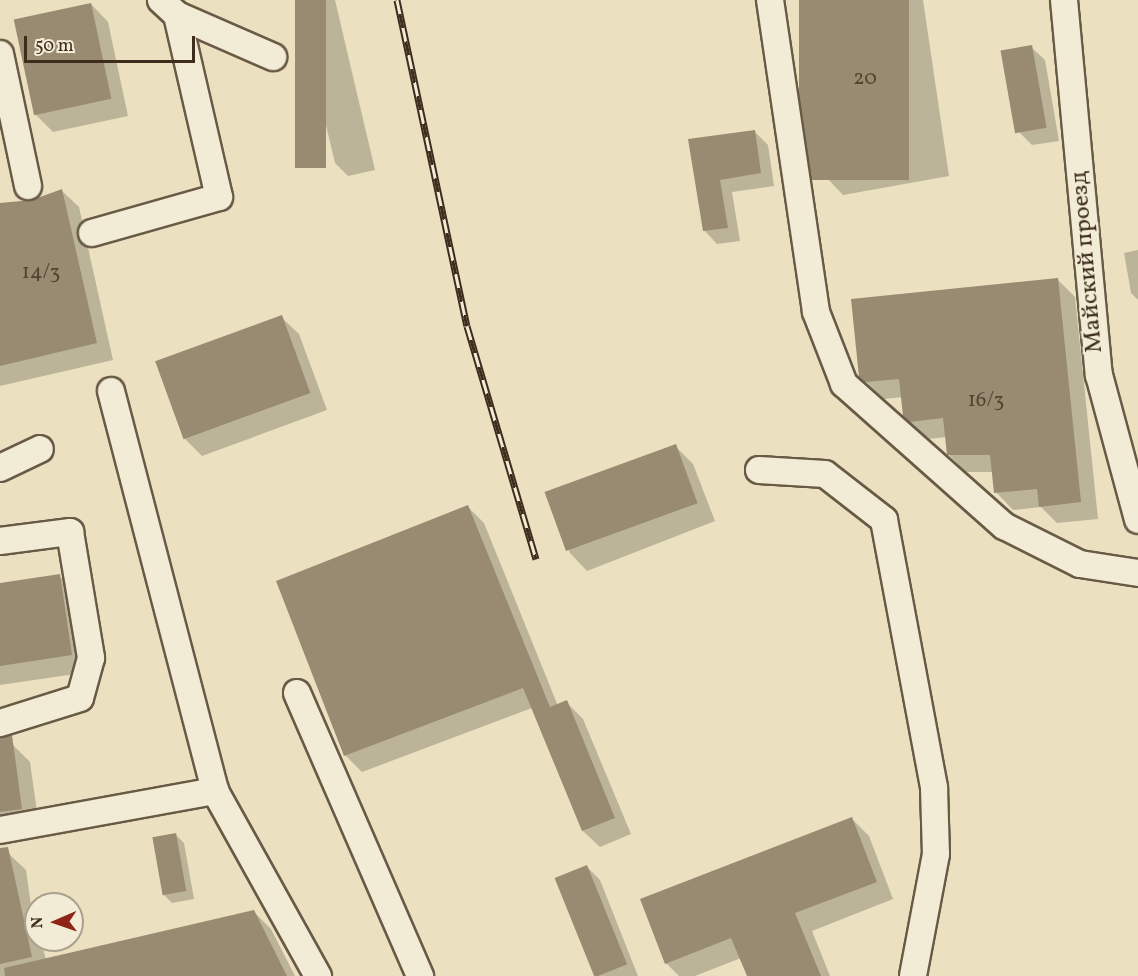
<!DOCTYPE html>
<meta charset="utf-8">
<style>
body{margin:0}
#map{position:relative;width:1138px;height:976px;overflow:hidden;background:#ebe1c0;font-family:Vollkorn,serif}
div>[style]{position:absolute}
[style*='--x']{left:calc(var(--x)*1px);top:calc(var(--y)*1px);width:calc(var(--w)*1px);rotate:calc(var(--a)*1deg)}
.shadow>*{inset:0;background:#0003}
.building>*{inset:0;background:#988b72;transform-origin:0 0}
.roads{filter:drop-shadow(2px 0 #695a46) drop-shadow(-2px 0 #695a46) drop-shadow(0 2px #695a46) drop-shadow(0 -2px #695a46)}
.minor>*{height:26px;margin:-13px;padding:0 13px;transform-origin:13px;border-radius:13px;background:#f2ecd6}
.rail>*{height:7px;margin-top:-3.5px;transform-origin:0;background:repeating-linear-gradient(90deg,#f2ecd6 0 14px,#3e2d1d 0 28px);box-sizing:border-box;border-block:2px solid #3e2d1d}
span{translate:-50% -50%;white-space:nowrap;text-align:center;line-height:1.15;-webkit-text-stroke:4.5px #f2ecd6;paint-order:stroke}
.number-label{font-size:21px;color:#544432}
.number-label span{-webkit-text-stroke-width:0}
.street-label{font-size:24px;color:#3e2d1d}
.north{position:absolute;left:24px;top:892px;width:60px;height:60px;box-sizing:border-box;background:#f2ecd6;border:2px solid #aaa08c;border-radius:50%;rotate:268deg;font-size:16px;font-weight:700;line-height:24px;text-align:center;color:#3e2d1d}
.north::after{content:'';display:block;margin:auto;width:21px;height:27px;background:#8f2418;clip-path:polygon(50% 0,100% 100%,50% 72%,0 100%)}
.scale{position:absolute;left:24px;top:36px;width:171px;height:27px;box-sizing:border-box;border:3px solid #3e2d1d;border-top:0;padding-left:8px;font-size:18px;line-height:21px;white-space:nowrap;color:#3e2d1d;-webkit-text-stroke:4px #f2ecd6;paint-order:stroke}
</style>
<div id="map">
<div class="shadow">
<div style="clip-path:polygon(296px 0,335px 0,375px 170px,348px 176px,335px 163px)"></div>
<div style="clip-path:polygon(800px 0,923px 0,949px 176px,843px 195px,826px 177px)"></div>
<div style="clip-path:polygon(91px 4px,108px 22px,128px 116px,53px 132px,36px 115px)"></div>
<div style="clip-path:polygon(1031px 47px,1045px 60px,1059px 141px,1032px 145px,1019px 132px)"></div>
<div style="clip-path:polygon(754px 131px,768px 145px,774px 186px,732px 192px,740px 241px,717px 244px,704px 230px,690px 140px)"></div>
<div style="clip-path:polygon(62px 191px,79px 207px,113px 360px,0 386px,0 208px)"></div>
<div style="clip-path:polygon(1138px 250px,1138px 300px,1131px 293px,1124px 253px)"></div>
<div style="clip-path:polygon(1057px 279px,1075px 297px,1098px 519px,1057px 523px,1041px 507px,1013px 510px,996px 492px,994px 472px,966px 472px,949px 455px,947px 437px,928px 439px,904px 416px,903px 397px,884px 399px,860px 376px)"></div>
<div style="clip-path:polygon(281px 317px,299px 334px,327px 410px,202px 456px,185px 439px)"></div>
<div style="clip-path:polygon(675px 446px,693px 464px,715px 521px,587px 571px,570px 553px,547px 496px)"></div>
<div style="clip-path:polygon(468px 507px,484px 523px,558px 706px,566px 702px,583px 719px,631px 834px,600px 847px,583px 831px,532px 708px,362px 772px,345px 755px)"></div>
<div style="clip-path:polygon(59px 576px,77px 593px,89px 672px,0 685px,0 585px)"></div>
<div style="clip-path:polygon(12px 744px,30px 762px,39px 826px,0 831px,0 746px)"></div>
<div style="clip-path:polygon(852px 819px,869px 836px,893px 899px,812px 931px,830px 976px,749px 976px,741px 958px,695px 976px,679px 976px,666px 963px)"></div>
<div style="clip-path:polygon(175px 834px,184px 843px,194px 899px,172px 903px,163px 894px)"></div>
<div style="clip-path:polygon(8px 853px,26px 870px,36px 940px,41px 940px,46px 960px,254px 912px,271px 929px,295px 976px,0 976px,0 855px)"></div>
<div style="clip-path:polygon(587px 867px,600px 880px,638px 976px,596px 976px,557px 878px)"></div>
</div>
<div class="building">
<div style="left:295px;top:0;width:31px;height:168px"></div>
<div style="left:799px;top:0;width:110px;height:180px"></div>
<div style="left:91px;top:3px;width:98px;height:79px;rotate:78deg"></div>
<div style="left:1032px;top:45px;width:84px;height:32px;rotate:80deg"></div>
<div style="clip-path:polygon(755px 130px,761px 173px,720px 180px,728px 228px,703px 231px,688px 139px)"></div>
<div style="clip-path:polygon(62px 189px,97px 343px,0 366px,0 203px,32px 200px)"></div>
<div style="clip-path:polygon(1058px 278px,1081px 502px,1039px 507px,1037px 489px,994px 493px,990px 455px,947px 455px,943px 418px,909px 422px,903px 416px,899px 379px,865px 382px,859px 377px,851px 299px)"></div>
<div style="left:282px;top:315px;width:83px;height:135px;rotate:70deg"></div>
<div style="left:676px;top:444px;width:63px;height:140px;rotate:70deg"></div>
<div style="clip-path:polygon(468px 505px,550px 707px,567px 700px,615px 818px,582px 831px,523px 688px,344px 756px,276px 581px)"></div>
<div style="clip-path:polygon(60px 574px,72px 655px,0 666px,0 583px)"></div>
<div style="clip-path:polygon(12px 735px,22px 809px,0 812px,0 738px)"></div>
<div style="clip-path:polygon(852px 817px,877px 882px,795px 913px,821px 976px,747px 976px,731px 938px,665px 964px,640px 899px)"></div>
<div style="left:176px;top:833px;width:59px;height:24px;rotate:80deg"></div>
<div style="clip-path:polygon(8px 847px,32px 957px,0 964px,0 848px)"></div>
<div style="left:587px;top:865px;width:107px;height:35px;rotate:68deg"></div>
<div style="clip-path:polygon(254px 910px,287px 976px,5px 976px,4px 968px)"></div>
</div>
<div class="roads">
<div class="minor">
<div style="--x:770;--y:0;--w:315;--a:81.6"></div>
<div style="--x:816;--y:312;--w:77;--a:68.7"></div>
<div style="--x:844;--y:384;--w:214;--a:41.6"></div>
<div style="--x:1004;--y:526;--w:85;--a:26.6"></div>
<div style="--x:1080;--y:564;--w:59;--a:8.8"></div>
<div style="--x:1064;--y:0;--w:377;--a:84.7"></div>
<div style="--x:1099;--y:375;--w:150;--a:74.9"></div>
<div style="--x:177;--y:15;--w:105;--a:23.6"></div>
<div style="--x:0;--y:54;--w:135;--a:78"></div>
<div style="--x:92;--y:233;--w:132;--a:-15.8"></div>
<div style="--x:219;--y:197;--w:187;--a:-103"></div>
<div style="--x:177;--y:15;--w:22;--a:-137"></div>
<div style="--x:111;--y:391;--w:413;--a:75.4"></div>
<div style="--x:215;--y:791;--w:212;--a:60.9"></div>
<div style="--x:0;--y:468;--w:44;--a:-25.4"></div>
<div style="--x:759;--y:470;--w:66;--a:3.5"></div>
<div style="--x:825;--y:474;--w:75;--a:37.9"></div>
<div style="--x:884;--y:520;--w:273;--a:79.4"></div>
<div style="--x:934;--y:788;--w:66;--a:88.3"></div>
<div style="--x:936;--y:854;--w:124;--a:100.7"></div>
<div style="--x:0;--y:541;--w:71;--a:-7.3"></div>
<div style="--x:70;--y:532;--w:128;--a:80.5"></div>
<div style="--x:91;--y:658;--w:41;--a:105.4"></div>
<div style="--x:80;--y:698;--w:84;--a:162.6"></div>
<div style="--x:297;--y:693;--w:309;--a:66.5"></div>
<div style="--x:0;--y:830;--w:219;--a:-10.3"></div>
</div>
</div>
<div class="rail">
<div style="--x:397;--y:0;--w:333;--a:77.9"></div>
<div style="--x:467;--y:326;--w:243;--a:73.5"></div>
</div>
<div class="number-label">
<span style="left:865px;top:79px">20</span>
<span style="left:41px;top:273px">14/3</span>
<span style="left:986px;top:401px">16/3</span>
</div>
<div class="street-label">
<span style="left:1088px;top:262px;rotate:-95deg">Майский проезд</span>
</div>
<div class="north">N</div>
<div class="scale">50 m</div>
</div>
